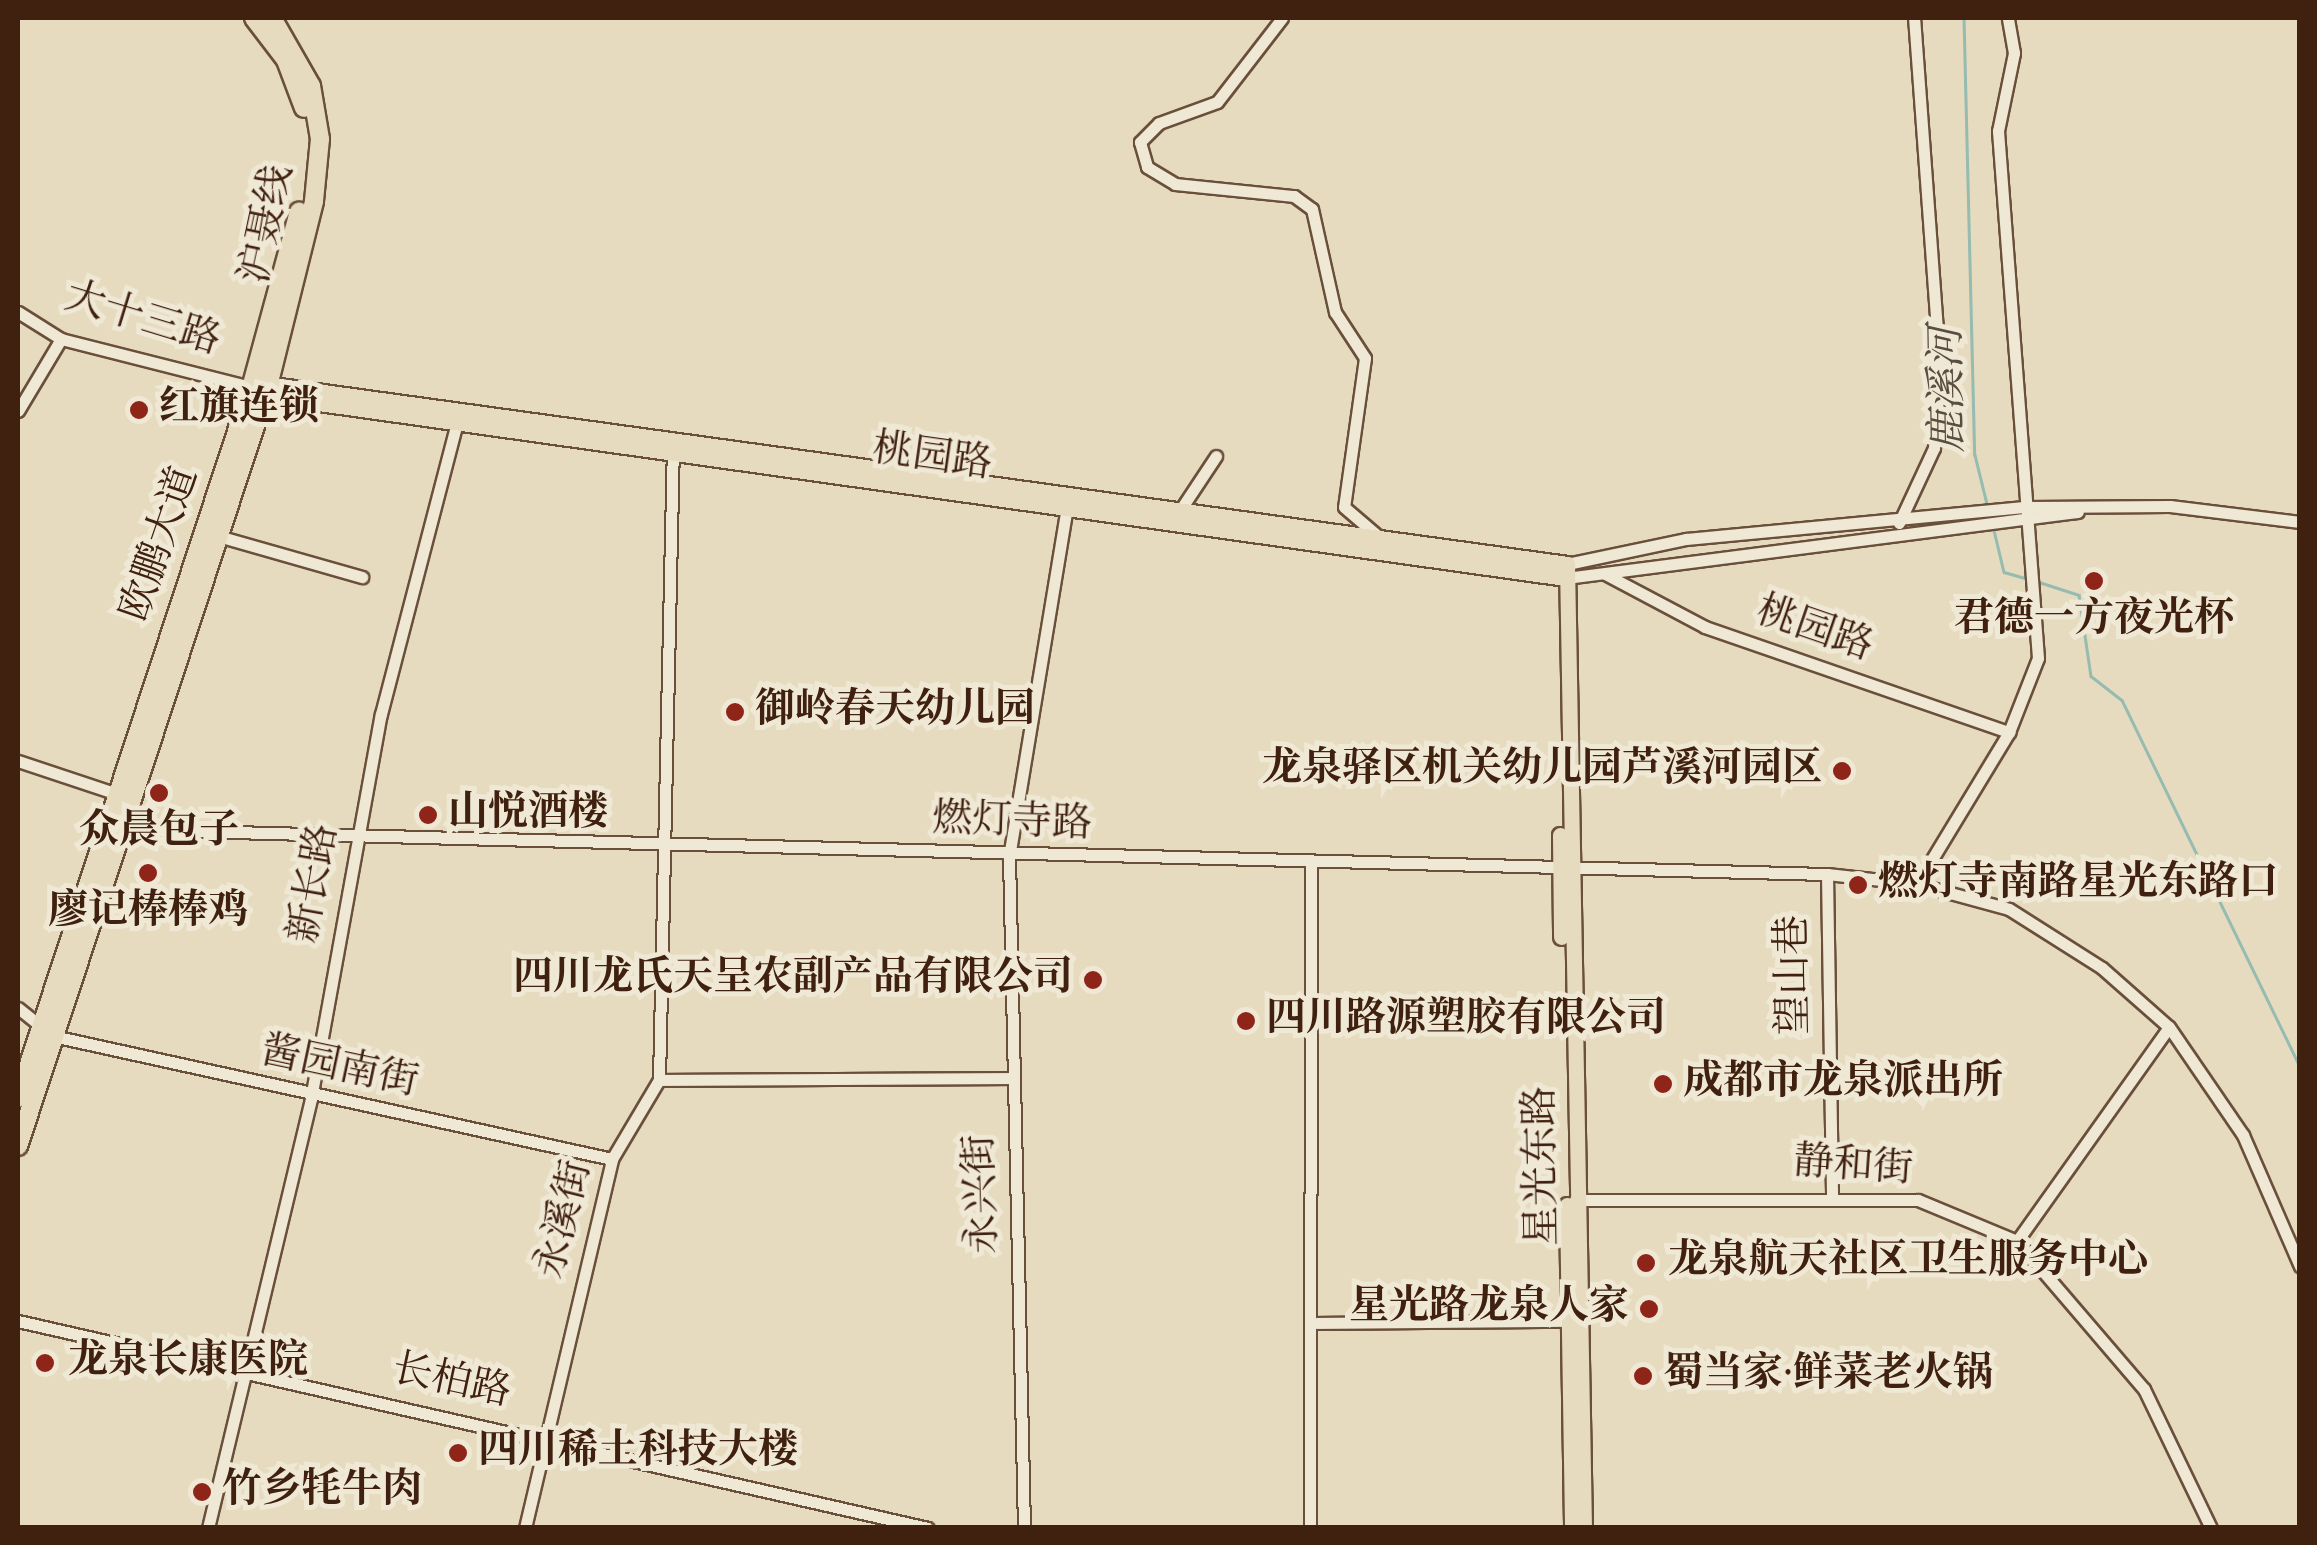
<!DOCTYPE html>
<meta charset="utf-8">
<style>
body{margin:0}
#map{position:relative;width:2317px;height:1545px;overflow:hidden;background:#e6dbbf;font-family:"Sorts Mill Goudy","Noto Serif SC",serif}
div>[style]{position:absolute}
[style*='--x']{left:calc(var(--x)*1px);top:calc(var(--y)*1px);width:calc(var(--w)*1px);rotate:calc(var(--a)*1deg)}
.stream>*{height:2.5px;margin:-1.25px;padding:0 1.25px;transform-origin:1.25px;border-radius:1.25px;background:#96bbb1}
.roads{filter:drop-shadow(2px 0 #6a4f3b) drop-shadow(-2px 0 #6a4f3b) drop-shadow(0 2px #6a4f3b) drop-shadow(0 -2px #6a4f3b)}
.minor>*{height:11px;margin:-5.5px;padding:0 5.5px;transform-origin:5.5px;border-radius:5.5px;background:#efe8d5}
.major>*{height:15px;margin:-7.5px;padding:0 7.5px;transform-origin:7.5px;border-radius:7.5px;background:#e6dbbf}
.highway>*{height:18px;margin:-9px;padding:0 9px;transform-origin:9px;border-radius:9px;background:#e6dbbf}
.dots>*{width:28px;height:28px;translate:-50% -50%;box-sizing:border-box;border:5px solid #efe8d5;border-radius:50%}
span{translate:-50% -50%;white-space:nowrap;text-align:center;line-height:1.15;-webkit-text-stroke:10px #efe8d5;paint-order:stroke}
.street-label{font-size:40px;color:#40200f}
.poi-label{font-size:40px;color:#40200f;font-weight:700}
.left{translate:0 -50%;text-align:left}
.right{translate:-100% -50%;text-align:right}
.water-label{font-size:42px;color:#5a4e40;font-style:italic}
.frame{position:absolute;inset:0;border:20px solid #40200f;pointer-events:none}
</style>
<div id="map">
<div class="stream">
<div style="--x:1964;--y:18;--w:437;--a:88.6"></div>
<div style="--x:1975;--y:455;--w:50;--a:76.2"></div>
<div style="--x:1993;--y:526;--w:47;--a:76.6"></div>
<div style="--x:2004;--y:572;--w:25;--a:16"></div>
<div style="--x:2036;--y:581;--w:45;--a:18"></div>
<div style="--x:2079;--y:595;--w:82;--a:81.6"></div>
<div style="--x:2091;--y:676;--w:39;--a:38"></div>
<div style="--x:2122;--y:700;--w:408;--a:64.1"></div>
</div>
<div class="roads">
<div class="minor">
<div style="--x:1282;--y:18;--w:106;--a:127.7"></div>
<div style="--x:1217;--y:102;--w:62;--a:160.1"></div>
<div style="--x:1159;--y:123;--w:27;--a:135"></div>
<div style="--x:1140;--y:142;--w:26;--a:74"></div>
<div style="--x:1147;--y:167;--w:33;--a:31"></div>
<div style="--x:1175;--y:184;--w:120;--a:5.8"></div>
<div style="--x:1294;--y:196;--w:22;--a:36"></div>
<div style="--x:1312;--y:209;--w:106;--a:77.4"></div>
<div style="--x:1335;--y:312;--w:55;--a:56.9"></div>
<div style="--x:1365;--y:358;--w:150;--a:98"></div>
<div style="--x:1344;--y:507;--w:45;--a:40.5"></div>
<div style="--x:18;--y:312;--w:51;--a:32.1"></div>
<div style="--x:61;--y:339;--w:196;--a:14.2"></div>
<div style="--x:18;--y:411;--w:84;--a:-59.2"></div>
<div style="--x:1179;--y:512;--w:67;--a:-56.5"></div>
<div style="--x:1899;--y:523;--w:83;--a:-65"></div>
<div style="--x:1934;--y:448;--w:77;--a:-85.5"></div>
<div style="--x:1940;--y:371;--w:354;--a:-94.2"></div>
<div style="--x:218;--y:536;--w:150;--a:15.9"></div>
<div style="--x:1567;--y:564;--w:122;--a:-11.9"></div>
<div style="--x:1686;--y:539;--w:342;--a:-5.4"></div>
<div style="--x:2026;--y:507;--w:144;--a:-0.4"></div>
<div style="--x:2170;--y:506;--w:131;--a:7"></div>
<div style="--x:1605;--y:574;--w:113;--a:27.9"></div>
<div style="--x:1705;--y:627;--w:322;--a:19.1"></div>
<div style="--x:1566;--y:578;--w:516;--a:-7.35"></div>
<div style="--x:18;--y:761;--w:111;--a:18.4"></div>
<div style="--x:118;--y:829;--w:1710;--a:1.51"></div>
<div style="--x:1827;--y:874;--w:91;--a:6.3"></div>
<div style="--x:1917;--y:884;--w:95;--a:15.2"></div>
<div style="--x:2009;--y:909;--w:110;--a:32.4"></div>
<div style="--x:2102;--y:968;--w:89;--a:41.4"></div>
<div style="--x:2169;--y:1027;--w:131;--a:55.6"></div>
<div style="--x:2243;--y:1135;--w:143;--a:66.5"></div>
<div style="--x:1827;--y:874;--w:321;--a:89.1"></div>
<div style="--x:1917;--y:884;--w:178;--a:-58.8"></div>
<div style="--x:2009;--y:732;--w:79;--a:-68.6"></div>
<div style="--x:2038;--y:658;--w:529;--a:-94.34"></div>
<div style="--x:1998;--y:131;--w:80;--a:-78.4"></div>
<div style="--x:2014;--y:53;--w:36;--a:-100"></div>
<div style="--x:18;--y:1008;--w:45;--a:38.7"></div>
<div style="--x:53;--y:1036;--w:572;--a:12.41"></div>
<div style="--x:659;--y:1080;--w:353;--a:-0.3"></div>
<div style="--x:1575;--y:1200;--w:343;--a:0"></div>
<div style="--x:1918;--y:1200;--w:107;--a:22.5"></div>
<div style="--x:2017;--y:1241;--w:195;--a:49.4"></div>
<div style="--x:2144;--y:1389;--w:154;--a:64.3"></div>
<div style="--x:2017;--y:1241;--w:262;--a:-54.6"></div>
<div style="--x:18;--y:1321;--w:933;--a:12.82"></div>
<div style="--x:1317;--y:1323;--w:250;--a:-0.5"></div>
<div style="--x:208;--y:1528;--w:442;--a:-76.5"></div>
<div style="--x:311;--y:1098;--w:390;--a:-79.7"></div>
<div style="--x:381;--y:714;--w:305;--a:-75.4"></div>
<div style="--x:525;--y:1528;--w:379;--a:-76.7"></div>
<div style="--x:612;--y:1159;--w:92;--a:-59.3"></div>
<div style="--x:659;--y:1080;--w:635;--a:-88.74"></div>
<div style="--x:1024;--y:1528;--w:671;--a:-91.28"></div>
<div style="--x:1009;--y:857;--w:360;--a:-80.6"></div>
<div style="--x:1310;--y:1528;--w:663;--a:-89.91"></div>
</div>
<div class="major">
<div style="--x:258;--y:383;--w:1321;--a:7.87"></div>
<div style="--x:1567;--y:564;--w:964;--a:88.99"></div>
<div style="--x:283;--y:398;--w:1296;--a:7.99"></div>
<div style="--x:1560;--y:835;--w:102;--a:89.4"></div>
<div style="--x:1567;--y:1205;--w:323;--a:89.1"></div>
</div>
<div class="highway">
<div style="--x:254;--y:18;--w:53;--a:52.7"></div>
<div style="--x:286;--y:60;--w:51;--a:69.4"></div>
<div style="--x:18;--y:1098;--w:743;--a:-71.81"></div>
<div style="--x:250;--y:392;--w:187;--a:-74.8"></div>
<div style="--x:18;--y:1146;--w:800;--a:-71.79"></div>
<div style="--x:268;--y:386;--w:191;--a:-76"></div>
<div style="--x:314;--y:201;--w:62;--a:-84.5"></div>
<div style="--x:320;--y:139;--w:54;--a:-99.6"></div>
<div style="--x:311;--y:86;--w:78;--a:-119.8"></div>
</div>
</div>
<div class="dots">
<div style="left:139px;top:410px;background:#8f2418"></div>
<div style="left:2094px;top:581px;background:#8f2418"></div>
<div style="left:735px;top:712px;background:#8f2418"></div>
<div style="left:1842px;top:771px;background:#8f2418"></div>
<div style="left:159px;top:793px;background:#8f2418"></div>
<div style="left:428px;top:815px;background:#8f2418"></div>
<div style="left:148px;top:873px;background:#8f2418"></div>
<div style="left:1858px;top:885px;background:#8f2418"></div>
<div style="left:1093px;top:980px;background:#8f2418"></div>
<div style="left:1246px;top:1021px;background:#8f2418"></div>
<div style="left:1663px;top:1084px;background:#8f2418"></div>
<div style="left:1646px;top:1263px;background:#8f2418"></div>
<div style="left:1649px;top:1309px;background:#8f2418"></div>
<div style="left:45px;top:1363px;background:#8f2418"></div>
<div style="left:1643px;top:1376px;background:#8f2418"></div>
<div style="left:458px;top:1453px;background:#8f2418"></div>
<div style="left:202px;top:1492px;background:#8f2418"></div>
</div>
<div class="street-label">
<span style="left:269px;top:225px;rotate:-78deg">沪聂线</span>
<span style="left:142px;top:321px;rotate:17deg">大十三路</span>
<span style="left:932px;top:459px;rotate:8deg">桃园路</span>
<span style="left:162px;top:545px;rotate:-71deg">欧鹏大道</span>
<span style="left:1814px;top:631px;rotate:19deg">桃园路</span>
<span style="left:1012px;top:824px;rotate:2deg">燃灯寺路</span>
<span style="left:316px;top:884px;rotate:-80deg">新长路</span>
<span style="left:1796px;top:975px;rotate:-91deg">望山巷</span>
<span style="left:339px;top:1069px;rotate:12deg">酱园南街</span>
<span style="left:1544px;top:1166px;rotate:-91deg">星光东路</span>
<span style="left:1853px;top:1168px;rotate:4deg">静和街</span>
<span style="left:984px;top:1194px;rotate:-92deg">永兴街</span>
<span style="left:566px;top:1220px;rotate:-76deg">永溪街</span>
<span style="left:451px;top:1383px;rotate:12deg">长柏路</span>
</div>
<div class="poi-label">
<span class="left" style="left:159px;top:410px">红旗连锁</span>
<span style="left:2094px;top:621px">君德一方夜光杯</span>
<span class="left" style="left:755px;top:712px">御岭春天幼儿园</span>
<span class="right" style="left:1822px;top:771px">龙泉驿区机关幼儿园芦溪河园区</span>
<span class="left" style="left:448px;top:815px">山悦酒楼</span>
<span style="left:159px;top:833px">众晨包子</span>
<span class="left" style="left:1878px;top:885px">燃灯寺南路星光东路口</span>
<span style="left:148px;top:913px">廖记棒棒鸡</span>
<span class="right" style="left:1073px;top:980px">四川龙氏天呈农副产品有限公司</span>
<span class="left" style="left:1266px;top:1021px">四川路源塑胶有限公司</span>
<span class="left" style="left:1683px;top:1084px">成都市龙泉派出所</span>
<span class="left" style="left:1668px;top:1263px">龙泉航天社区卫生服务中心</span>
<span class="right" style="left:1629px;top:1309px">星光路龙泉人家</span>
<span class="left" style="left:68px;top:1363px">龙泉长康医院</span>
<span class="left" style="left:1663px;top:1376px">蜀当家·鲜菜老火锅</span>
<span class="left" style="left:478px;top:1453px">四川稀土科技大楼</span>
<span class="left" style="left:222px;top:1492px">竹乡牦牛肉</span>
</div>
<div class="water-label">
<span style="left:1950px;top:390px;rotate:-91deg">鹿溪河</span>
</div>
<div class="frame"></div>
</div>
